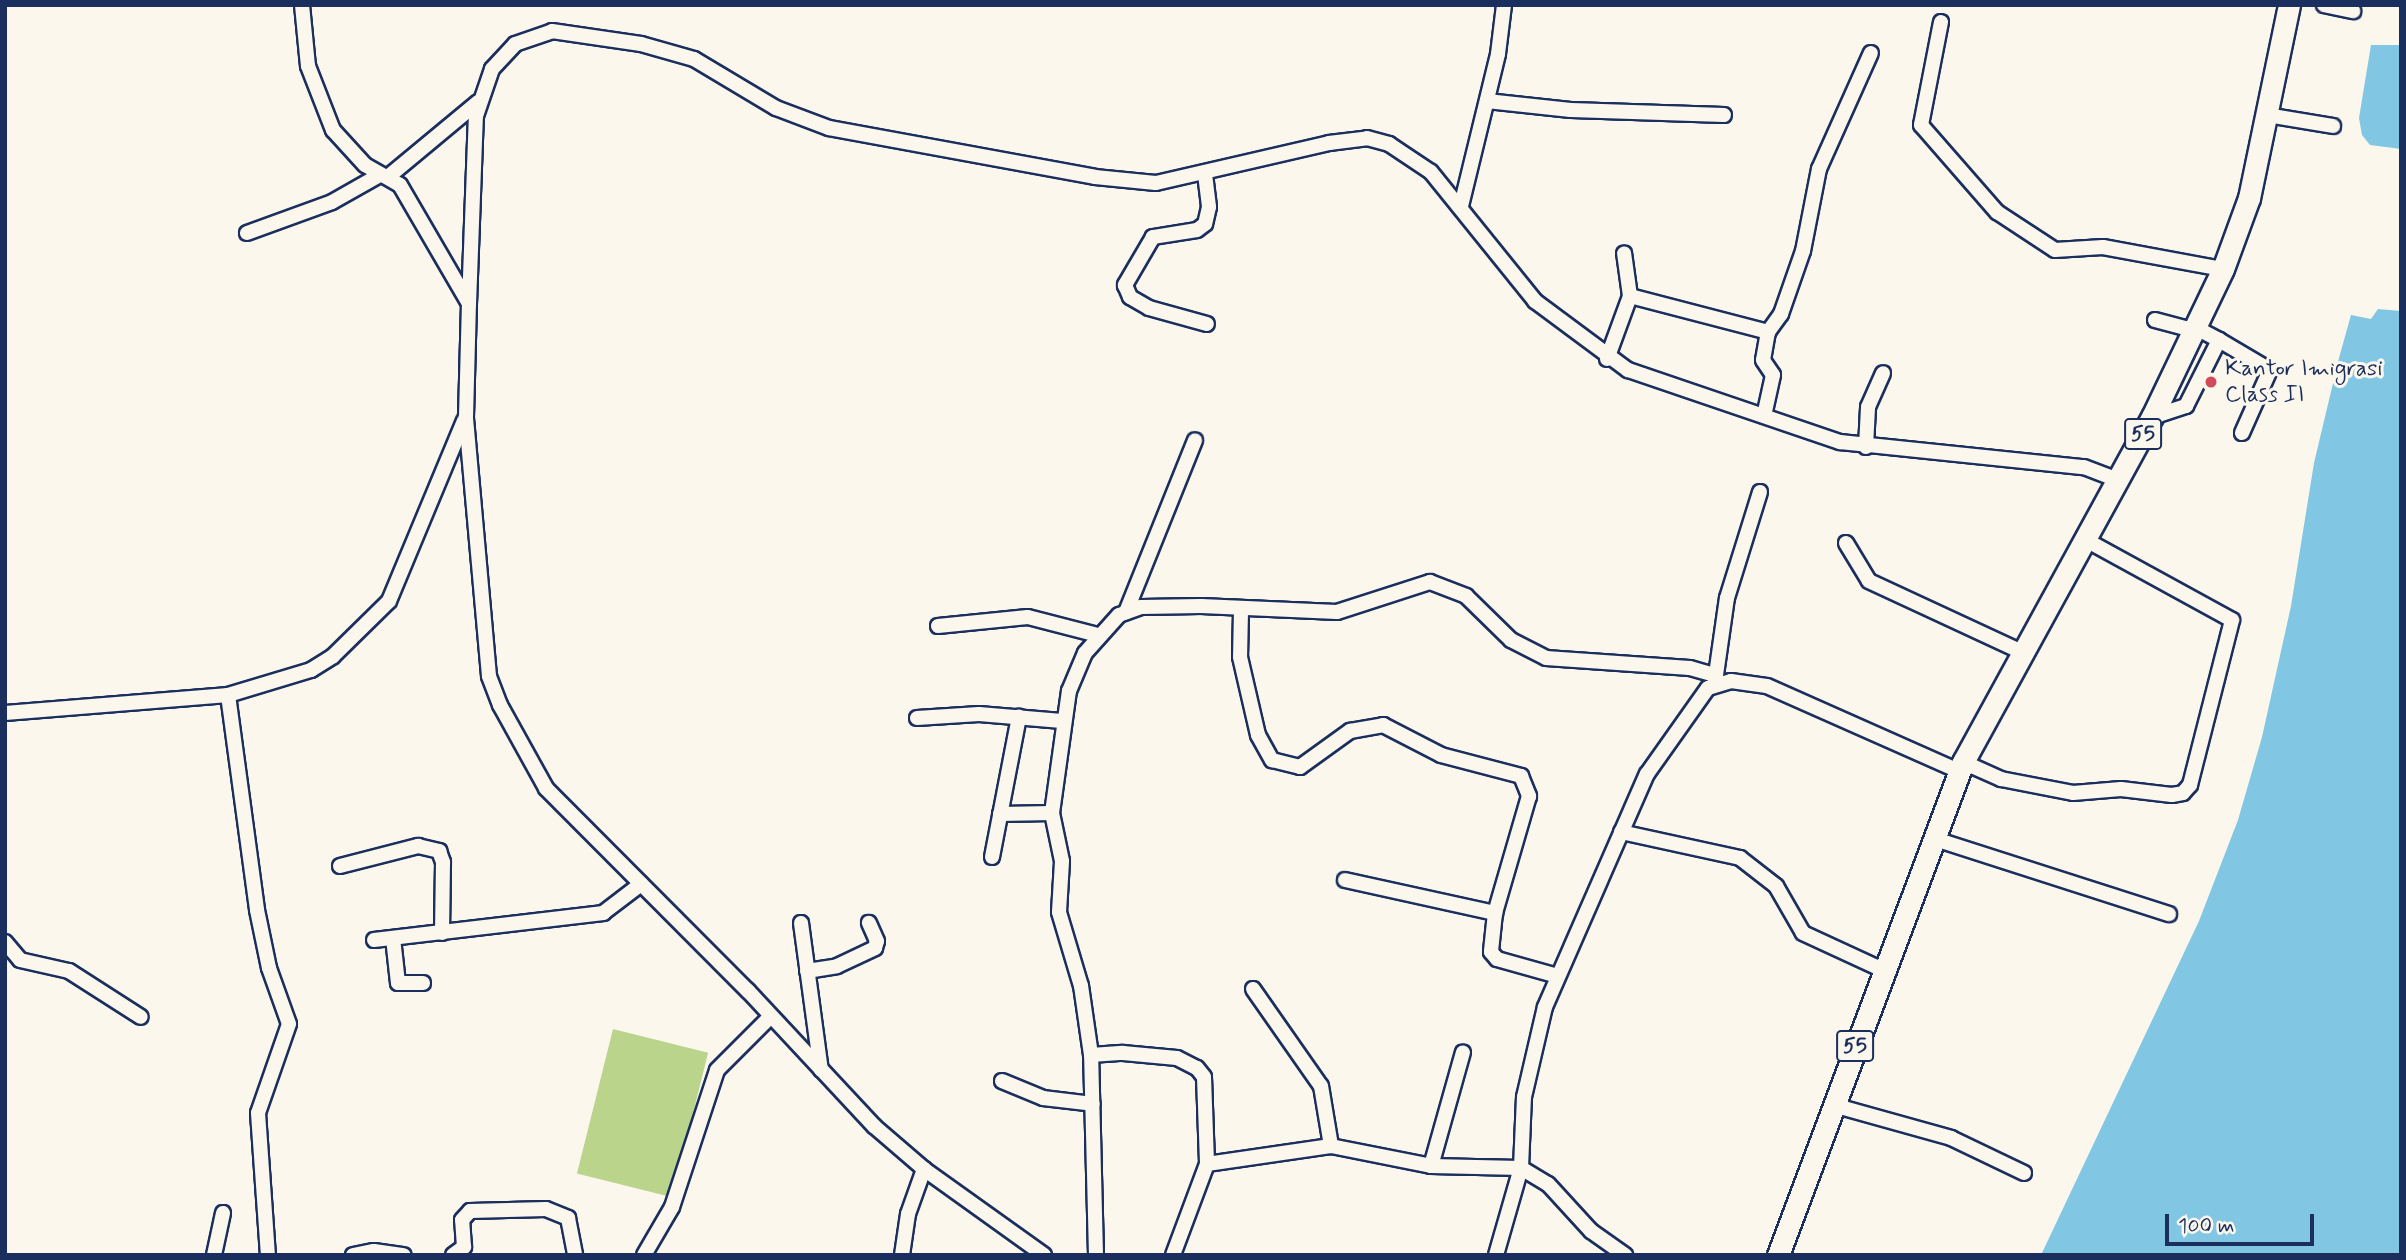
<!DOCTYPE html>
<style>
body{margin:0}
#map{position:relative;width:2406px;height:1260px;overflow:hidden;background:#fbf7ec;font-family:Mynerve,sans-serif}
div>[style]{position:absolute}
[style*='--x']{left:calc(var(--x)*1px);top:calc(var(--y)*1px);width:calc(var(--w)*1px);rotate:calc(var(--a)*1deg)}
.green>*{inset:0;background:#bad48c;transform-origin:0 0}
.water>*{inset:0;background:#81c6e2}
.roads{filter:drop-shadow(2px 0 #1b2f5e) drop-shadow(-2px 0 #1b2f5e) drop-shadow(0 2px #1b2f5e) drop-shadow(0 -2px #1b2f5e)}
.minor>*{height:14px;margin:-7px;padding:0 7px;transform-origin:7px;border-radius:7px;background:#fbf7ec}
.highway>*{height:21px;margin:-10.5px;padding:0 10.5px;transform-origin:10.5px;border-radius:10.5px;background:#fbf7ec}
.dots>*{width:19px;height:19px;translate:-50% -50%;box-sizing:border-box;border:4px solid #fbf7ec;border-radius:50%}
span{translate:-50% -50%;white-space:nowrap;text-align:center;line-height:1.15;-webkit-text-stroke:6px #fbf7ec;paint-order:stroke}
.shield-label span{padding:2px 5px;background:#fbf7ec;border:2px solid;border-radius:5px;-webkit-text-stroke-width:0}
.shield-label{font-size:21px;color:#1b2f5e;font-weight:700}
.poi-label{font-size:23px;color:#1b2f5e}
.left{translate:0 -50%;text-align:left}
.frame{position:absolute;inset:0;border:7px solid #1b2f5e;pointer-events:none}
.scale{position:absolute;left:2165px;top:1214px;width:149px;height:32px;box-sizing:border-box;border:4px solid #1b2f5e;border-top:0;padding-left:9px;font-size:21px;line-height:24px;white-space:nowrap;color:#1b2f5e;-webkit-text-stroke:5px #fbf7ec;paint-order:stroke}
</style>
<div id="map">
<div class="green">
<div style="left:613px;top:1029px;width:98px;height:149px;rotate:14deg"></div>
</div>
<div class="water">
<div style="clip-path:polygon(2371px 45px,2401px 45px,2401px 149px,2370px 145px,2362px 135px,2359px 118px)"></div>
<div style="clip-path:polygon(2378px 309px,2401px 311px,2401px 1255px,2041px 1255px,2199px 921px,2238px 820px,2262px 737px,2291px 606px,2314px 463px,2339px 358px,2351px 315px,2371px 319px)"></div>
</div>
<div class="roads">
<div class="minor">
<div style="--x:302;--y:5;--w:61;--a:84.4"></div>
<div style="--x:308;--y:66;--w:69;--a:68.7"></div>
<div style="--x:333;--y:130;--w:47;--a:47.6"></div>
<div style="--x:365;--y:165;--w:40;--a:29.7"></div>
<div style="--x:400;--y:185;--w:135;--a:59.8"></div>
<div style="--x:2324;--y:5;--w:30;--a:12"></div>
<div style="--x:1941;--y:22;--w:105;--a:101"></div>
<div style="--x:1921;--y:125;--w:116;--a:48.9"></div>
<div style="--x:1997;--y:212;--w:69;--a:33.2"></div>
<div style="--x:2055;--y:250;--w:48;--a:-3.6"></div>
<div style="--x:2103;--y:247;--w:122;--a:10.4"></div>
<div style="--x:1487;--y:101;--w:84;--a:6.1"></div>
<div style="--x:1571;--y:110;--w:153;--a:1.9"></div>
<div style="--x:2267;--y:115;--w:67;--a:9.5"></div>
<div style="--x:1205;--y:174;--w:33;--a:83"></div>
<div style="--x:1209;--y:207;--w:17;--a:103"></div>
<div style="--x:1205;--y:224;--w:10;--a:143"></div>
<div style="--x:1197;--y:230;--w:45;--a:171"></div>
<div style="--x:1153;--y:237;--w:56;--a:120.3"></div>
<div style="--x:1125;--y:285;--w:13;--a:67"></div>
<div style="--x:1130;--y:297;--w:22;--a:30"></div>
<div style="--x:1149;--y:308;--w:60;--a:15.4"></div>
<div style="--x:389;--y:176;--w:116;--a:-39.7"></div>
<div style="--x:1461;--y:206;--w:156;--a:-76.3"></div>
<div style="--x:1498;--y:54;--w:49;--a:-83"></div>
<div style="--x:247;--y:233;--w:90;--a:-20"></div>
<div style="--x:332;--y:202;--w:53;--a:-29.5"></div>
<div style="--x:1630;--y:296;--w:143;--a:14.6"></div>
<div style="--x:2155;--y:320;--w:39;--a:15"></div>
<div style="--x:2219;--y:340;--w:59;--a:30.5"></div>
<div style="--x:2270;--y:370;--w:69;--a:114"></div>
<div style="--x:1607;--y:359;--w:67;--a:-69.9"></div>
<div style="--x:1630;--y:296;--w:43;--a:-97.9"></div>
<div style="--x:1764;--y:416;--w:42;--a:-77.6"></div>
<div style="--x:1773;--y:375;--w:18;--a:-124"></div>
<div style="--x:1763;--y:360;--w:28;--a:-80"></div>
<div style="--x:1768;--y:332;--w:22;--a:-54"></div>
<div style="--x:1781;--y:314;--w:67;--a:-70.8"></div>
<div style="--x:1803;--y:251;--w:84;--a:-79"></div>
<div style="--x:1819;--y:169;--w:127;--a:-65.9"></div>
<div style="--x:2152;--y:417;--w:36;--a:-18"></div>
<div style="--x:2186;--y:406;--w:74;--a:-63.4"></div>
<div style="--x:2219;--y:340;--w:27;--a:-152"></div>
<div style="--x:1866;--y:447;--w:40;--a:-87.1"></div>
<div style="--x:1868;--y:407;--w:37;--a:-66"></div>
<div style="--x:1846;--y:543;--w:44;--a:58.8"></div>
<div style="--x:1869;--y:581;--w:169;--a:24.9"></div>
<div style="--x:1241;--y:611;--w:46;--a:91.2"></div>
<div style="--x:1240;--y:657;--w:80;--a:77"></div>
<div style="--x:1258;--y:735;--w:29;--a:61"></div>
<div style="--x:1272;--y:760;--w:29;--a:14"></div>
<div style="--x:1300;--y:767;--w:62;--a:-35.8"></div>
<div style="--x:1350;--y:731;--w:34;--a:-10"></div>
<div style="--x:1383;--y:725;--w:65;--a:27.3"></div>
<div style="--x:1441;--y:755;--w:83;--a:14.7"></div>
<div style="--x:1521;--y:776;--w:22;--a:68"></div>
<div style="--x:1529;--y:796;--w:122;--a:106.2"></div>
<div style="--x:1495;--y:913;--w:39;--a:96"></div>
<div style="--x:1491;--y:952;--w:9;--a:49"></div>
<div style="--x:1497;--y:959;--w:63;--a:15.6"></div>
<div style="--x:1126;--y:612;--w:185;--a:-68.1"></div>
<div style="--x:938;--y:626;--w:90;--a:-5.7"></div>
<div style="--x:1028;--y:617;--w:72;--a:14.4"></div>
<div style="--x:1715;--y:682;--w:85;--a:-81.9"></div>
<div style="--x:1727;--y:598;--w:111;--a:-72.7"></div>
<div style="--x:228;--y:695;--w:217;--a:82.3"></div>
<div style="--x:257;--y:910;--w:59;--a:78.3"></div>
<div style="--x:269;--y:968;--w:59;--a:70.3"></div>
<div style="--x:289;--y:1024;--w:94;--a:109.2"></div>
<div style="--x:258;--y:1113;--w:142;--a:86"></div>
<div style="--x:5;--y:713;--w:224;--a:-4.6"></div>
<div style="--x:228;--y:695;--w:87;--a:-16.8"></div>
<div style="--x:311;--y:670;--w:26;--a:-32"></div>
<div style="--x:333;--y:656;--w:78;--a:-44.5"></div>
<div style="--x:389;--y:601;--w:195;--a:-67.4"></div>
<div style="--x:917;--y:718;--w:62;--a:-3.7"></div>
<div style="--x:979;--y:714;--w:83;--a:4.8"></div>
<div style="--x:1963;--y:762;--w:42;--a:24.1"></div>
<div style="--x:2001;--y:779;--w:73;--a:11"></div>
<div style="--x:2073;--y:793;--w:48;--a:-4.8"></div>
<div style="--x:2121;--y:789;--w:51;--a:6.7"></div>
<div style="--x:2172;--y:795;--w:11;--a:-10"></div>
<div style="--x:2183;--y:793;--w:11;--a:-49"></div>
<div style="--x:2190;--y:785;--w:170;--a:-75.7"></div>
<div style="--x:2232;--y:620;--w:166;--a:-151.3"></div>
<div style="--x:1000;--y:814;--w:52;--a:-1.1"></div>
<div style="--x:1621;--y:832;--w:122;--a:12.3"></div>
<div style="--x:1740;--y:858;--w:46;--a:37.9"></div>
<div style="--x:1776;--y:886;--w:54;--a:60.1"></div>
<div style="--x:1803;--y:933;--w:88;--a:24.8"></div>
<div style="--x:1932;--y:838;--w:249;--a:17.8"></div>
<div style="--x:992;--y:857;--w:143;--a:-79.1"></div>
<div style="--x:340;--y:866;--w:81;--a:-14.4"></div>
<div style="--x:418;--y:846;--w:22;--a:13"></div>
<div style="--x:439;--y:851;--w:12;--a:70"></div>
<div style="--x:443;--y:862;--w:71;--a:90.8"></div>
<div style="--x:1345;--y:880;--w:154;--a:12.4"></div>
<div style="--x:801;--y:923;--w:148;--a:82.3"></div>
<div style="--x:393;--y:938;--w:45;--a:83.7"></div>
<div style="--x:398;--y:983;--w:25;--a:0"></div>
<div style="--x:374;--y:940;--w:231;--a:-6.7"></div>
<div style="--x:603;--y:913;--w:48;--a:-37.3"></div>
<div style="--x:5;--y:942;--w:23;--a:50"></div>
<div style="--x:20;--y:960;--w:50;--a:12.7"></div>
<div style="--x:69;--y:971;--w:85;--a:32.6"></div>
<div style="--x:807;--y:971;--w:30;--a:-9"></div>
<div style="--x:837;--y:966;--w:42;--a:-25.3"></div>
<div style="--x:875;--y:948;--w:7;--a:-74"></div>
<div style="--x:877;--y:941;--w:20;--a:-114"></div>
<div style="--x:1253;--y:989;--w:118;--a:55"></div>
<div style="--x:1321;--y:1086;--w:61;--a:80.5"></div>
<div style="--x:1091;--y:1055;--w:70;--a:-98.2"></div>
<div style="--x:1081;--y:986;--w:77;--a:-106.6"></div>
<div style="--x:1059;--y:912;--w:51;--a:-86.6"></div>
<div style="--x:1062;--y:861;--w:49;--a:-101.8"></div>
<div style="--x:1052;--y:813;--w:123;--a:-82.1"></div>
<div style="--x:1069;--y:691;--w:41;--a:-67.2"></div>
<div style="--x:1085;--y:653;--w:51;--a:-48.2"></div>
<div style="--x:1119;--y:615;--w:23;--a:-20"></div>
<div style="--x:1141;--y:607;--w:60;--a:-1"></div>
<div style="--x:1201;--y:606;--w:136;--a:2.5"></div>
<div style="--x:1337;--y:612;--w:98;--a:-17.9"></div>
<div style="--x:1430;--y:582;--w:39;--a:21"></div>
<div style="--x:1466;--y:596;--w:63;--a:44.4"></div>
<div style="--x:1511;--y:640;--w:39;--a:27"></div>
<div style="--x:1546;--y:658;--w:144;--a:4"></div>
<div style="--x:1690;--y:668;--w:25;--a:16"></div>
<div style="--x:1002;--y:1081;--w:44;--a:22.5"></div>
<div style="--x:1043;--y:1098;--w:50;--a:6.8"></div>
<div style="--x:1833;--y:1105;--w:123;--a:15.6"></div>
<div style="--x:1951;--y:1138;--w:81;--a:25.6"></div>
<div style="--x:1207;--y:1164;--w:125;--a:-8.3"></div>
<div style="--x:1331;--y:1146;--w:102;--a:11.3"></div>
<div style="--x:1431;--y:1166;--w:90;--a:1.3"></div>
<div style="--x:1521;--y:1168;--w:31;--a:31"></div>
<div style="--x:1548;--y:1184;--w:64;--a:47.5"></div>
<div style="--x:1591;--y:1231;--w:42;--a:35.2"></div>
<div style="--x:1431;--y:1166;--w:118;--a:-74.3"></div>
<div style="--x:214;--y:1255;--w:43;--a:-77.9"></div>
<div style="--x:353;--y:1255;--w:21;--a:-11"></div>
<div style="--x:374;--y:1251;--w:30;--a:8"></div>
<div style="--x:453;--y:1255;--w:14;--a:-36"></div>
<div style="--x:464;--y:1247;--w:27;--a:-94"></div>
<div style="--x:462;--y:1220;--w:12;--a:-48"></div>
<div style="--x:470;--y:1211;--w:76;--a:-1.5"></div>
<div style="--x:546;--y:1209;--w:24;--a:22"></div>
<div style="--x:568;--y:1218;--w:38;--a:79"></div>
<div style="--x:644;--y:1255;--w:56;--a:-59.7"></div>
<div style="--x:672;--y:1207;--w:144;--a:-71.8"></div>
<div style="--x:717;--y:1070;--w:76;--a:-45"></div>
<div style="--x:902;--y:1255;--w:41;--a:-81.7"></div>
<div style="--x:908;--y:1214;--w:48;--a:-70.4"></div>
<div style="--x:1044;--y:1255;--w:148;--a:-144.4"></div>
<div style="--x:924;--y:1169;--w:66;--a:-139.3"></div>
<div style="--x:874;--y:1126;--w:185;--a:-133"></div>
<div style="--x:748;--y:991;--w:286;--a:-134.9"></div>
<div style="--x:546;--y:788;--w:95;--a:-119"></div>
<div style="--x:500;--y:705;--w:31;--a:-111"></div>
<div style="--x:489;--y:676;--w:260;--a:-95.1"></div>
<div style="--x:466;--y:417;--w:113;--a:-88.5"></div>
<div style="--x:469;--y:304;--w:188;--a:-87.9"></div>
<div style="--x:476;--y:116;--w:50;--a:-71.2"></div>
<div style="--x:492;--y:69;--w:34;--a:-47"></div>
<div style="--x:515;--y:44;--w:39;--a:-19"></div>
<div style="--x:552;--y:31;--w:90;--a:8.3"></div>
<div style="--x:641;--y:44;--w:55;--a:15.8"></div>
<div style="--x:694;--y:59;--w:96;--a:30.9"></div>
<div style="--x:776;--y:108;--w:57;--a:20.7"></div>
<div style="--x:829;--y:128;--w:270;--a:10.4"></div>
<div style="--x:1095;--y:177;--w:61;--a:5.6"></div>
<div style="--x:1156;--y:183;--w:178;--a:-13"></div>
<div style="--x:1329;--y:143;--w:38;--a:-7"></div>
<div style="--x:1367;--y:138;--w:23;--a:15"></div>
<div style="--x:1389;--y:144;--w:50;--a:33.7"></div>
<div style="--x:1431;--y:172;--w:166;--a:51.1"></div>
<div style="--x:1535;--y:301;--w:116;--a:36.6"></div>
<div style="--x:1628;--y:370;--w:224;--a:18.8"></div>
<div style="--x:1840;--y:442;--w:245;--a:5.9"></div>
<div style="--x:2084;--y:467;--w:36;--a:21"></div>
<div style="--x:1096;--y:1255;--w:200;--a:-91.4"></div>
<div style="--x:1091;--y:1055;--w:32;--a:-4"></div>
<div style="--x:1123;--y:1053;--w:54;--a:5.3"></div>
<div style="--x:1177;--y:1058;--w:22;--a:27"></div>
<div style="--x:1197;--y:1068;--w:11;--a:52"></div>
<div style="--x:1204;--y:1077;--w:87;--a:88"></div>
<div style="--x:1207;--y:1164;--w:97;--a:110.5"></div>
<div style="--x:1496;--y:1255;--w:91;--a:-74"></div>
<div style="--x:1521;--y:1168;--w:71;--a:-87.6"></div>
<div style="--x:1524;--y:1097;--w:92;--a:-76.9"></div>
<div style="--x:1545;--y:1007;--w:254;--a:-66.4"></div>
<div style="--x:1647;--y:774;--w:105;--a:-54.7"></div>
<div style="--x:1708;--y:688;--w:24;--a:-17"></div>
<div style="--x:1731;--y:681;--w:36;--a:8"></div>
<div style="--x:1767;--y:686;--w:210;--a:23.9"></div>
</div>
<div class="highway">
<div style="--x:1778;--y:1255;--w:527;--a:-69.43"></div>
<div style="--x:1963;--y:762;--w:393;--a:-61.3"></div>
<div style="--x:2152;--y:417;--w:164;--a:-64.4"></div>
<div style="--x:2223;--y:269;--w:76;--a:-69.9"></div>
<div style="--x:2249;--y:198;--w:197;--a:-78.3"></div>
</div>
</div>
<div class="dots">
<div style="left:2211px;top:382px;background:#d1495b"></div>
</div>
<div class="shield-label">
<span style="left:2143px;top:434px">55</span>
<span style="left:1855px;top:1046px">55</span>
</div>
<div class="poi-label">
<span class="left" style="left:2225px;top:382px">Kantor Imigrasi<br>Class II</span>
</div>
<div class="frame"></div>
<div class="scale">100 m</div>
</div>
